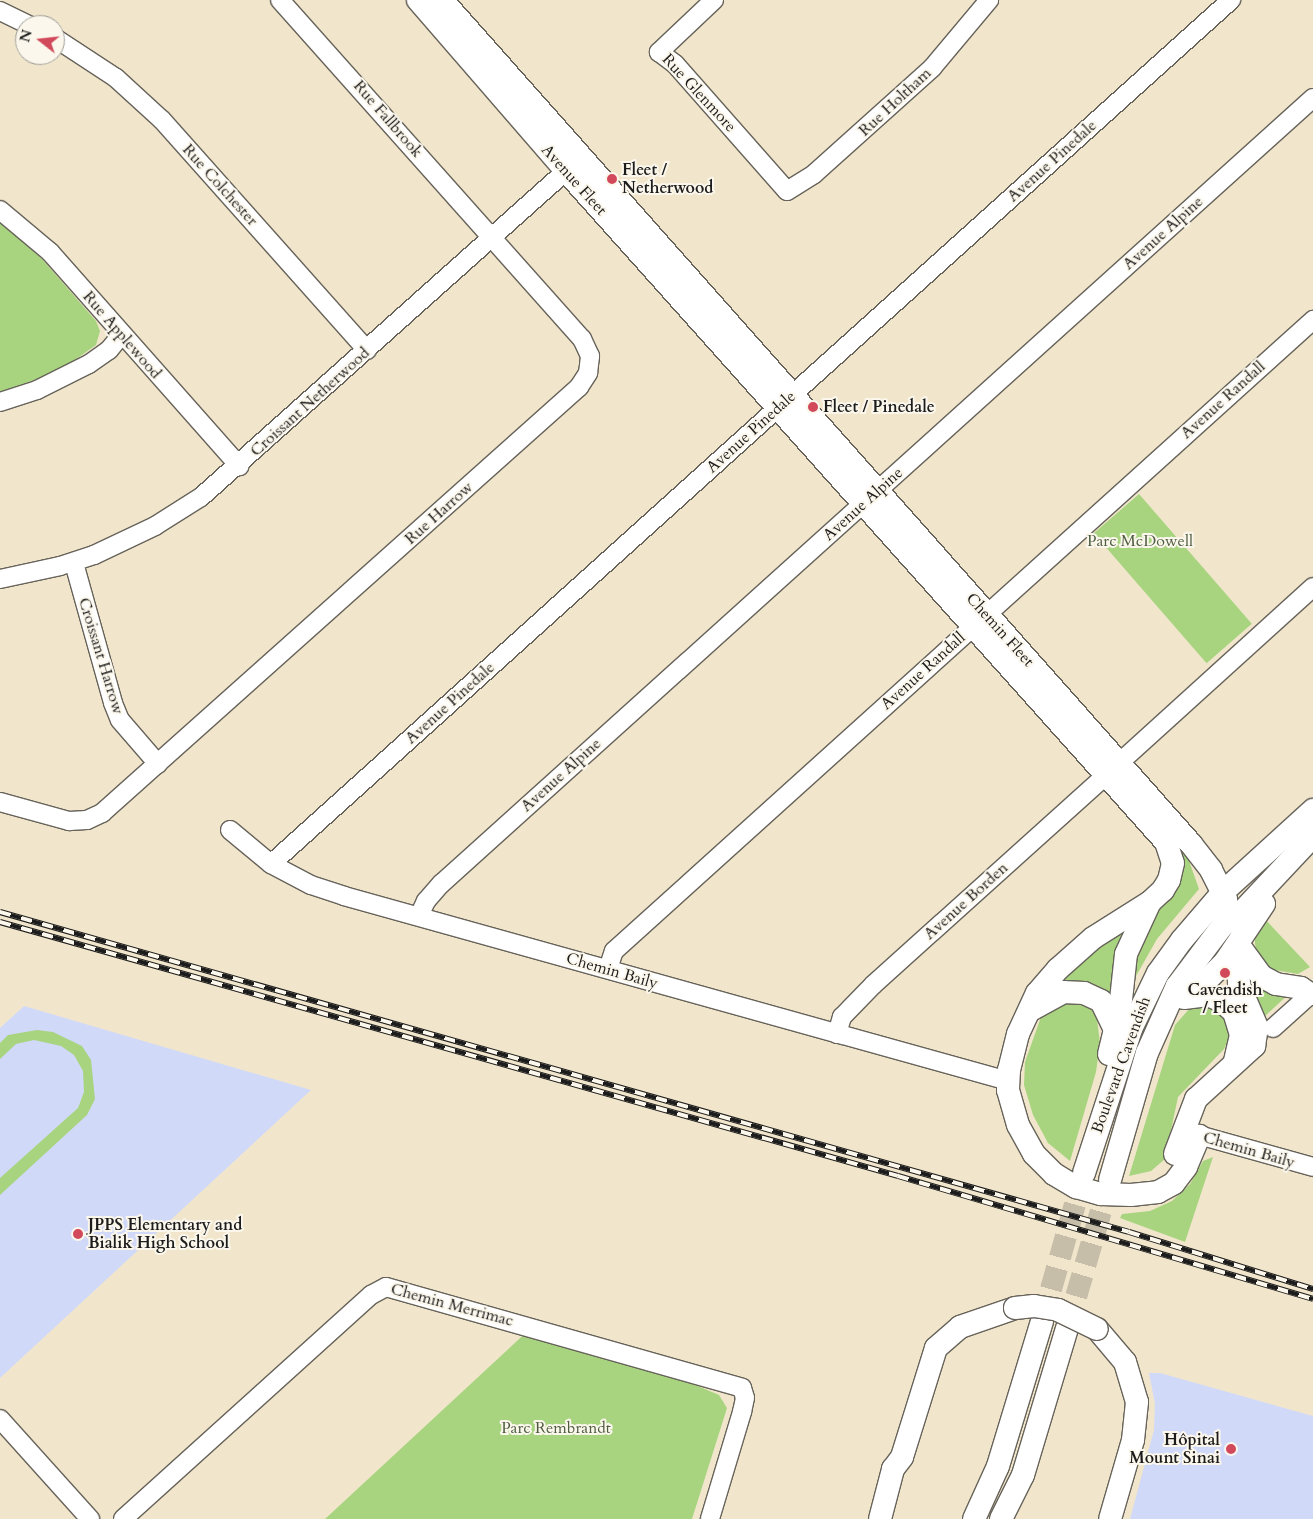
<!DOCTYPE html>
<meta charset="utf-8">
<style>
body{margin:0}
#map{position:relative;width:1313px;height:1519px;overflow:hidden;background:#f1e6cc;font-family:Cardo,serif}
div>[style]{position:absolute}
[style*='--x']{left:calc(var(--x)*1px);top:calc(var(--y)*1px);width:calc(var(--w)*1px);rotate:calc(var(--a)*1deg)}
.built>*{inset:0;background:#d1d9f9}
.green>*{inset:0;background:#a8d480;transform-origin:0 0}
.major-tunnel>*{height:22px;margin-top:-11px;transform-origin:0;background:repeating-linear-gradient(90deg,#c6bea9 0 22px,transparent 0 33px)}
.roads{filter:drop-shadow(1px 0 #67635a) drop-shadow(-1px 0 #67635a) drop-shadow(0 1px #67635a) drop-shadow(0 -1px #67635a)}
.minor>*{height:18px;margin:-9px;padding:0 9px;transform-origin:9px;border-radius:9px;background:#fff}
.major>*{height:22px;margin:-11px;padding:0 11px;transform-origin:11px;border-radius:11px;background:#fff}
.rail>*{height:5.5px;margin-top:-2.75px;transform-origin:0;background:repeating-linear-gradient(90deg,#fbf7ec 0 11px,#1c1c1c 0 22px);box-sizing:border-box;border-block:1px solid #1c1c1c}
.bridges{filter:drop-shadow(1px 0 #67635a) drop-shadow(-1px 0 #67635a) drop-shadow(0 1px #67635a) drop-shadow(0 -1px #67635a)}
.major-bridge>*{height:22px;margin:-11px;padding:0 11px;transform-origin:11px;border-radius:11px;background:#fff}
.dots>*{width:14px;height:14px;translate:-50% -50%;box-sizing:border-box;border:2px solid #fbf7ec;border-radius:50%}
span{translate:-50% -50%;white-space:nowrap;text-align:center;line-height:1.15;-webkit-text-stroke:4px #fbf7ec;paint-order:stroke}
.street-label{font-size:16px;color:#1c1c1c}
.poi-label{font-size:16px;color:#1c1c1c;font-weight:700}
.left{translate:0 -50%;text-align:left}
.right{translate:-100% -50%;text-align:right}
.park-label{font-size:16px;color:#4d5c3f}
.north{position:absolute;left:15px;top:15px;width:50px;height:50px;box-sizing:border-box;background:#fbf7ec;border:1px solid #a29f99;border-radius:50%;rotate:286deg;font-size:14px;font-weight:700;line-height:20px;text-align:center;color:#1c1c1c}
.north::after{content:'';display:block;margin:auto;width:18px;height:22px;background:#d1495b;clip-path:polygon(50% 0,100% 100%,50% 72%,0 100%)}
</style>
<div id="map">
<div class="built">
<div style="clip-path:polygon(24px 1006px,311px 1090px,0 1378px,0 1028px)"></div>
<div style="clip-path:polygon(1149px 1373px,1160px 1373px,1313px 1416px,1313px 1519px,1130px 1519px,1154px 1430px,1155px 1404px)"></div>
</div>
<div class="green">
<div style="clip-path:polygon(0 221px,42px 259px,96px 321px,100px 331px,96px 345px,72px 362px,40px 378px,0 392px)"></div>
<div style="left:1139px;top:494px;width:172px;height:60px;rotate:49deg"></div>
<div style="clip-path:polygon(1171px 838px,1187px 855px,1199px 889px,1157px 939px,1131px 985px,1129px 966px)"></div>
<div style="clip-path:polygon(1264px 918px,1310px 967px,1298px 974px,1269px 969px,1258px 955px,1255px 944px,1255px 936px)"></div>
<div style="clip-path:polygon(1127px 924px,1111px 1003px,1053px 987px,1075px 966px)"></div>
<div style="clip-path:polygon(1243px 966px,1292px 991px,1263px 1018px)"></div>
<div style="clip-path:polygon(1080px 996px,1096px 1012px,1100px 1043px,1096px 1072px,1070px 1161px,1048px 1143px,1033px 1115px,1024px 1085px,1025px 1062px,1041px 1017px,1062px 998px)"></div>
<div style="clip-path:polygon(1207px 1005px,1221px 1012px,1231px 1028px,1229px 1038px,1224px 1049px,1178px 1097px,1165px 1159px,1151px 1171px,1129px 1176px,1175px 1025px,1190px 1008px)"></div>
<div style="clip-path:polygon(37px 1030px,53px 1032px,82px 1046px,91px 1060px,95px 1099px,87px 1115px,0 1195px,0 1178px,78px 1108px,84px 1092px,83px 1071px,74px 1055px,61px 1046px,34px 1040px,16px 1044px,0 1059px,0 1043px,8px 1035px)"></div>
<div style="clip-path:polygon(1213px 1157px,1185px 1242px,1120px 1218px,1122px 1214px,1150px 1211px,1172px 1201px,1190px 1184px,1203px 1161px)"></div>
<div style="clip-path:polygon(532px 1327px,618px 1352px,719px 1395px,727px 1408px,692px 1519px,325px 1519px)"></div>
</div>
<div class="major-tunnel">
<div style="--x:1042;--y:1321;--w:154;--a:-74.2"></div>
<div style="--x:1067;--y:1328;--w:154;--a:-73.8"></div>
</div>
<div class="roads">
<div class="minor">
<div style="--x:714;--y:0;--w:76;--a:136.6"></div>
<div style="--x:659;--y:52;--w:20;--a:37"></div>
<div style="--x:675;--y:64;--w:169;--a:48.6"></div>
<div style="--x:787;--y:191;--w:32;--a:-32"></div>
<div style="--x:814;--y:174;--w:159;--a:-41.9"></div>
<div style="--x:932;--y:68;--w:89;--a:-50"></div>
<div style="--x:0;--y:11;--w:32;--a:26"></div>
<div style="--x:55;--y:38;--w:73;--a:33.3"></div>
<div style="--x:116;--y:78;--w:62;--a:42.4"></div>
<div style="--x:162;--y:120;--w:308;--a:48.3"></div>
<div style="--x:0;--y:210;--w:65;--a:40"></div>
<div style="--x:50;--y:252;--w:286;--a:48.5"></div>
<div style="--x:0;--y:402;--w:39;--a:-18"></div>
<div style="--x:37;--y:390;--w:58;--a:-26.6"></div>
<div style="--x:89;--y:364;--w:24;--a:-35"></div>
<div style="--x:109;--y:350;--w:19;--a:-51"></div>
<div style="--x:74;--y:563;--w:145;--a:74.4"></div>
<div style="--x:113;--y:703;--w:18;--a:68"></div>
<div style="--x:120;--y:720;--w:58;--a:49.2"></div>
<div style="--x:0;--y:579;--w:61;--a:-12.2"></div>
<div style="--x:60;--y:566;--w:36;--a:-18"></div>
<div style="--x:94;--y:555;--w:68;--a:-25.4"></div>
<div style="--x:155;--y:526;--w:54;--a:-32.2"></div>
<div style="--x:201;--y:497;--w:503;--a:-41.78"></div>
<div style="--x:1119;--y:763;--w:262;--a:-42.2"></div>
<div style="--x:0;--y:802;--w:72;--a:15.4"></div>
<div style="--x:69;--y:821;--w:18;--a:-3"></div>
<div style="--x:87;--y:820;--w:17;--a:-25"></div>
<div style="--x:102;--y:813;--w:640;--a:-41.77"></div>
<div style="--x:579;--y:387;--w:17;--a:-57"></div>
<div style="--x:588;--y:373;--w:17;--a:-83"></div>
<div style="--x:590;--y:356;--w:19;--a:-115"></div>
<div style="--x:582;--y:339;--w:454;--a:-131.7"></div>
<div style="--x:230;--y:830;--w:53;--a:39.7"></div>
<div style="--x:271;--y:864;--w:45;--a:27.7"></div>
<div style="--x:311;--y:885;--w:35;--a:18"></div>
<div style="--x:344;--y:896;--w:689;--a:15.57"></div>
<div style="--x:271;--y:864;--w:1292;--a:-41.99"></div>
<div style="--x:419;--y:916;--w:17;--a:-65"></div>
<div style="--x:426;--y:901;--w:23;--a:-49"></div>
<div style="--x:441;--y:884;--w:1174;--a:-42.03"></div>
<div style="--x:608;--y:969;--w:19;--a:-72"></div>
<div style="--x:614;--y:951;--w:942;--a:-42.07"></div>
<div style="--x:1273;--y:1028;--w:54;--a:-42"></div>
<div style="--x:837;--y:1034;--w:18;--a:-74"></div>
<div style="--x:842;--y:1017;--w:45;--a:-45.9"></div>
<div style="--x:873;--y:985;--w:312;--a:-42"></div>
<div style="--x:1188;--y:1132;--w:130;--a:15.6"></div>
<div style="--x:0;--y:1419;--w:135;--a:48"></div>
<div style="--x:123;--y:1519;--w:334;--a:-42.1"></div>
<div style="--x:371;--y:1295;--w:17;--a:-28"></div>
<div style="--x:386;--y:1287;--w:370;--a:15.8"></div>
<div style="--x:742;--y:1388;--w:10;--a:73"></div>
<div style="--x:745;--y:1398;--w:14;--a:102"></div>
<div style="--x:742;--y:1412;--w:112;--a:106.7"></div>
</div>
<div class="major">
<div style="--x:418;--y:0;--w:226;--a:49.1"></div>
<div style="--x:566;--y:171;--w:900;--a:48.2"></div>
<div style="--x:1166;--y:842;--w:22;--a:72"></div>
<div style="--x:1173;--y:863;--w:17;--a:103"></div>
<div style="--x:1169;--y:880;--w:12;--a:121"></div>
<div style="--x:1163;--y:890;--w:18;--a:137"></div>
<div style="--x:1150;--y:902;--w:67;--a:147.7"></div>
<div style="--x:1093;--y:938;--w:47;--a:138.5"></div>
<div style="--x:1058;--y:969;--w:32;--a:131"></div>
<div style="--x:1037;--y:993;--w:45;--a:114.9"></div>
<div style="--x:1018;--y:1034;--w:37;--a:104"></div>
<div style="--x:1009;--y:1070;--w:20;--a:93"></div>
<div style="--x:1008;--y:1090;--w:36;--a:74"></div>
<div style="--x:1018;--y:1125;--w:33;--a:61"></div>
<div style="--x:1034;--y:1154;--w:28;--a:45"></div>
<div style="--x:1054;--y:1174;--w:26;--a:31"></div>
<div style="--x:1076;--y:1187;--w:26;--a:16"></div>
<div style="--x:1101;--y:1194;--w:30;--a:2"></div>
<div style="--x:1131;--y:1195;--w:27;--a:-6"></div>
<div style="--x:1158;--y:1192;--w:18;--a:-29"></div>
<div style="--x:1174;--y:1183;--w:20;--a:-53"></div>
<div style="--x:1186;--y:1167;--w:34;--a:-67"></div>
<div style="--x:442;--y:0;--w:1128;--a:48.41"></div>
<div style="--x:1191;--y:844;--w:33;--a:52"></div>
<div style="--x:1211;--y:870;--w:33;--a:63"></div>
<div style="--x:1226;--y:899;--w:15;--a:86"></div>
<div style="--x:1227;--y:914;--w:12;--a:110"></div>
<div style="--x:1238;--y:944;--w:39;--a:54"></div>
<div style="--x:1261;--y:976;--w:17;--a:28"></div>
<div style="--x:1276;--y:984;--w:25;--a:9"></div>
<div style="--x:1301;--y:988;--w:11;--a:34"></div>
<div style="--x:1192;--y:995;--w:47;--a:-45"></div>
<div style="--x:1225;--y:962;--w:70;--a:-56.1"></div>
<div style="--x:1184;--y:998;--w:24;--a:-7"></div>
<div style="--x:1208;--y:995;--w:13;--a:23"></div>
<div style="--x:1220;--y:1000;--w:18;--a:41"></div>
<div style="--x:1234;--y:1012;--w:24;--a:73"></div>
<div style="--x:1241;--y:1035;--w:28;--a:103"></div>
<div style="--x:1031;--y:1010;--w:37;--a:-29"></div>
<div style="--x:1063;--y:992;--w:21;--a:3"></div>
<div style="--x:1084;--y:993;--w:19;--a:25"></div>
<div style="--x:1101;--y:1001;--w:32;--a:64"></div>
<div style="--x:1109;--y:1054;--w:46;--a:-76.3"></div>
<div style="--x:1120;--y:1009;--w:55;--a:-83.8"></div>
<div style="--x:1126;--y:954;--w:57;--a:-65.2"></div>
<div style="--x:1175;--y:1154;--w:59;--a:-69.1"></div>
<div style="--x:1196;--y:1099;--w:79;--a:-42.4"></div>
<div style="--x:1254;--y:1046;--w:19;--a:-81"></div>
<div style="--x:1257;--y:1027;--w:46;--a:-113.2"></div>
<div style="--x:1239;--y:985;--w:41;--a:-91.4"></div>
<div style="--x:1084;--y:1173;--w:151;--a:-71.9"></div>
<div style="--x:1131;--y:1029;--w:62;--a:-64.3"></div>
<div style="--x:1158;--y:973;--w:41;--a:-54"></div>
<div style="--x:1182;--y:940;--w:63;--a:-49.5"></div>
<div style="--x:1223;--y:892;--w:122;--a:-42.3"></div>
<div style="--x:1110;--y:1180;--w:132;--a:-73.8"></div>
<div style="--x:1147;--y:1053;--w:73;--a:-65.9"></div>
<div style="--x:1177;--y:986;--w:76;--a:-53"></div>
<div style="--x:1223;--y:925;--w:17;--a:-31"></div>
<div style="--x:1238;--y:916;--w:110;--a:-46.8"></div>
<div style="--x:1097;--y:1329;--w:43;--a:49.7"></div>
<div style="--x:1125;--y:1362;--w:42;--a:73.3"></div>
<div style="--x:1137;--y:1402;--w:38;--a:96"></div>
<div style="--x:1133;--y:1440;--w:82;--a:106.2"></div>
<div style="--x:880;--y:1519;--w:52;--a:-75.4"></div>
<div style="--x:893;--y:1469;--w:15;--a:-53"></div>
<div style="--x:902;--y:1457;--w:114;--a:-72.7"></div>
<div style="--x:936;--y:1348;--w:32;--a:-41"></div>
<div style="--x:960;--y:1327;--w:58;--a:-19.1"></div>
<div style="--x:974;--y:1519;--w:58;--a:-65.6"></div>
<div style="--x:998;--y:1466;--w:152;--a:-73.1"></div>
<div style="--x:1001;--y:1519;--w:49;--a:-63.4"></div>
<div style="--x:1023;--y:1475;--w:153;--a:-73.3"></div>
</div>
</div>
<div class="rail">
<div style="--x:0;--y:912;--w:1173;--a:15.82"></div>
<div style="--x:1129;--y:1232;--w:193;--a:17.2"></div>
<div style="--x:0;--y:922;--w:933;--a:15.79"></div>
<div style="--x:898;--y:1176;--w:433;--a:16.5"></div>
</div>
<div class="bridges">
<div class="major-bridge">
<div style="--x:1015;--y:1308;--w:19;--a:-6"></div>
<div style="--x:1034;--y:1306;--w:24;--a:9"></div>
<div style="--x:1058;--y:1310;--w:43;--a:26"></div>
</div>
</div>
<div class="dots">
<div style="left:612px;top:179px;background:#d1495b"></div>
<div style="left:813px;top:407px;background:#d1495b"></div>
<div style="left:1225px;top:973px;background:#d1495b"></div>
<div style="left:78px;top:1234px;background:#d1495b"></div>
<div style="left:1231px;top:1449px;background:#d1495b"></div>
</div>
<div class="street-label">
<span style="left:699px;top:93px;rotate:47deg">Rue Glenmore</span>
<span style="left:895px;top:102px;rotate:-43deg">Rue Holtham</span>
<span style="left:388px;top:119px;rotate:49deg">Rue Fallbrook</span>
<span style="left:1052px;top:161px;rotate:-42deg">Avenue Pinedale</span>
<span style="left:574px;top:180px;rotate:48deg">Avenue Fleet</span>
<span style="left:220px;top:185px;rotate:48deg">Rue Colchester</span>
<span style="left:1163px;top:233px;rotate:-42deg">Avenue Alpine</span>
<span style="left:122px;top:335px;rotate:49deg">Rue Applewood</span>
<span style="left:1223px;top:400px;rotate:-42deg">Avenue Randall</span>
<span style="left:310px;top:402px;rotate:-42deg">Croissant Netherwood</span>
<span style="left:751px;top:432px;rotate:-42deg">Avenue Pinedale</span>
<span style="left:863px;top:504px;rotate:-42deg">Avenue Alpine</span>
<span style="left:439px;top:513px;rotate:-42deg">Rue Harrow</span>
<span style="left:1000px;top:630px;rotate:48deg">Chemin Fleet</span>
<span style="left:101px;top:656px;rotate:73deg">Croissant Harrow</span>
<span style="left:923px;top:671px;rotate:-42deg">Avenue Randall</span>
<span style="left:450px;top:703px;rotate:-42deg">Avenue Pinedale</span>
<span style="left:561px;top:775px;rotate:-42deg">Avenue Alpine</span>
<span style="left:966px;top:901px;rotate:-42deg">Avenue Borden</span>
<span style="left:612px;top:971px;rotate:16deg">Chemin Baily</span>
<span style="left:1121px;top:1065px;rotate:-70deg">Boulevard Cavendish</span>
<span style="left:1249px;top:1150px;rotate:16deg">Chemin Baily</span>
<span style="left:452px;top:1305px;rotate:15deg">Chemin Merrimac</span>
</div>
<div class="poi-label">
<span class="left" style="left:622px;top:179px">Fleet /<br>Netherwood</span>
<span class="left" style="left:823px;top:407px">Fleet / Pinedale</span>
<span style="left:1225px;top:999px">Cavendish<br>/ Fleet</span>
<span class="left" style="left:88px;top:1234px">JPPS Elementary and<br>Bialik High School</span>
<span class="right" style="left:1220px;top:1449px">Hôpital<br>Mount Sinai</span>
</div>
<div class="park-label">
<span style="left:1140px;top:541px">Parc McDowell</span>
<span style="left:556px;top:1428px">Parc Rembrandt</span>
</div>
<div class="north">N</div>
</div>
